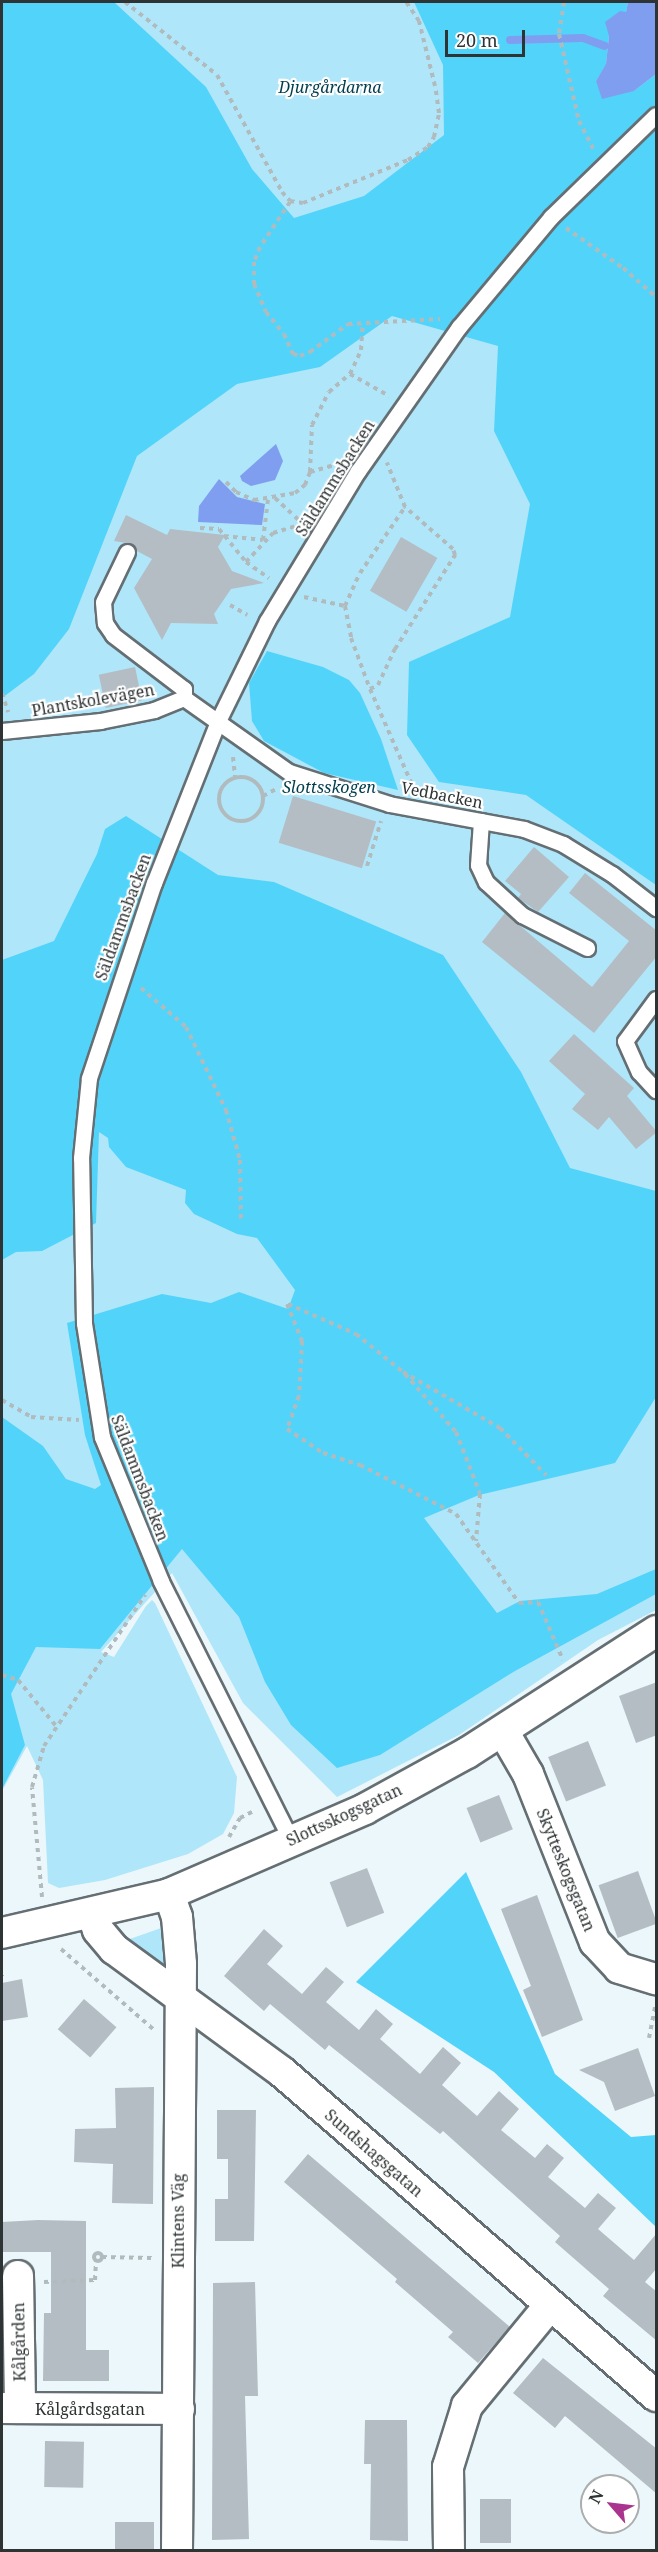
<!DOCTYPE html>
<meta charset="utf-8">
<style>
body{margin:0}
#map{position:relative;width:658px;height:2552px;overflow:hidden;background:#ebf7fb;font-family:"Noto Serif",serif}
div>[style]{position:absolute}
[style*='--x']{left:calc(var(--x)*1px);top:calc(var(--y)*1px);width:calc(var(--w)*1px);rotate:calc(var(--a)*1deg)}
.green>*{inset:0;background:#afe6f9}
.forest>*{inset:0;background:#52d4fa}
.water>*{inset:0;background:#809eef}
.stream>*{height:8px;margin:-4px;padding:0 4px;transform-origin:4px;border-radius:4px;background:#809eef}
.building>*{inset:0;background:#b4bdc4;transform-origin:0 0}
.path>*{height:4px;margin-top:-2px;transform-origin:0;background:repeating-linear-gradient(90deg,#b1bbbe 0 4.5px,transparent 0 9px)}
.path>.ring{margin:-2px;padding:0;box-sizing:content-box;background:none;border:4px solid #b1bbbe;border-radius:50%}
.roads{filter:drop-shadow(2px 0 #656f73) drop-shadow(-2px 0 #656f73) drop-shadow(0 2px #656f73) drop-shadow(0 -2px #656f73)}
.lane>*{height:15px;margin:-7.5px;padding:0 7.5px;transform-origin:7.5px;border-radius:7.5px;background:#fff}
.street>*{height:30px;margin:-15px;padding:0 15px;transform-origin:15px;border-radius:15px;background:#fff}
span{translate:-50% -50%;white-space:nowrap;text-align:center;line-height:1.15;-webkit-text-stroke:4.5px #fff;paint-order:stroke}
.park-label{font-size:16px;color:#003d4d;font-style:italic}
.street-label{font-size:16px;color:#2e3334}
.frame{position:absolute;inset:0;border:3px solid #2e3334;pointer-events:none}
.north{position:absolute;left:580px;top:2474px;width:60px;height:60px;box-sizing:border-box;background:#fff;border:2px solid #abadae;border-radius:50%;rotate:298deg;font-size:16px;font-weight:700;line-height:24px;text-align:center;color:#2e3334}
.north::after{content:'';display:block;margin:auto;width:21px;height:27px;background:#aa358e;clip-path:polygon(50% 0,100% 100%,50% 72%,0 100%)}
.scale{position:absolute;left:445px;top:30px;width:80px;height:27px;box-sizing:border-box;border:3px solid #2e3334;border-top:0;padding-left:8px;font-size:18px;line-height:21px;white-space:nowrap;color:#2e3334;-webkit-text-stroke:4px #fff;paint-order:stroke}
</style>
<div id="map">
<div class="green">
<div style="clip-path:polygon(2px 2px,656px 2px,656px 1610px,598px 1640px,459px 1735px,337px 1797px,243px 1703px,172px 1573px,101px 1652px,114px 1657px,146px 1606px,152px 1600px,155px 1603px,237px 1777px,234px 1813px,223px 1834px,188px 1854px,105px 1880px,59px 1888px,48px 1883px,43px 1780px,27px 1746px,2px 1791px)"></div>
<div style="clip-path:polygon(168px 1926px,163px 1968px,127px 1940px,164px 1927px)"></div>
</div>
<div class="forest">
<div style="clip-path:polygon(2px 2px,114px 2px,206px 87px,252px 169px,294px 218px,364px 196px,444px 135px,443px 65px,414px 2px,628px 2px,626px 12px,618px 15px,609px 36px,606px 65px,596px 81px,634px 91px,656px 74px,656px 885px,526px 795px,439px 782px,407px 735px,409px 662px,510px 617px,530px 504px,494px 431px,498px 346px,392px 316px,320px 367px,237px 384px,137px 456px,69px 629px,34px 674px,2px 698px)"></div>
<div style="clip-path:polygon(267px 651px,323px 667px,349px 680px,360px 693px,381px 739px,398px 790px,324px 773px,264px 741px,252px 721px,249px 683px)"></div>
<div style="clip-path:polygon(126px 816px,218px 875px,274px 882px,443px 955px,521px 1072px,570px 1168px,656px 1191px,656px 1397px,615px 1463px,479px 1495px,424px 1518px,497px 1613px,520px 1601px,597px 1594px,656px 1569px,656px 1594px,515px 1671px,380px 1755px,337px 1768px,291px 1725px,265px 1682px,239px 1617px,182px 1549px,100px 1649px,36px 1647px,11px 1694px,25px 1745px,2px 1789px,2px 1417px,43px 1446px,66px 1479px,95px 1489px,101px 1485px,85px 1435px,67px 1323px,162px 1294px,211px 1303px,239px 1292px,288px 1309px,295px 1290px,257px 1238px,237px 1234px,194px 1214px,185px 1203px,186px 1190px,126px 1167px,109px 1147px,108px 1138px,99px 1132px,96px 1223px,42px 1251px,16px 1252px,2px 1260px,2px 960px,54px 941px,97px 854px,105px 829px)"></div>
<div style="clip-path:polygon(466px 1872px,555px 2074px,631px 2137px,656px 2135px,656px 2227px,494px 2072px,356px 1982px)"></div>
</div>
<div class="water">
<div style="clip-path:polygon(628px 2px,656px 2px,656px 74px,634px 91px,602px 99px,596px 81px,606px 64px,609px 36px,605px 22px,620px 11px,626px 12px)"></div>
<div style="clip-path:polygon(276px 444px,283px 461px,275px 480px,251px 486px,242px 481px,240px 476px)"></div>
<div style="clip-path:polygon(219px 479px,237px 497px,265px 504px,262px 525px,198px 522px,199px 506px)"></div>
</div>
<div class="stream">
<div style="--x:510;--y:40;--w:73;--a:-1.6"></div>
<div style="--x:583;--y:38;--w:23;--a:20"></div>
</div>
<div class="building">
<div style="clip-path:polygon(126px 515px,167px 535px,170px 529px,225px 535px,218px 547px,232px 571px,264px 583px,231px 589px,214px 614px,218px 624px,171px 623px,162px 640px,134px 588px,152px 559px,137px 551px,132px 544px,114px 541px)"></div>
<div style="left:401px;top:537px;width:42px;height:62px;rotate:30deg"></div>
<div style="left:135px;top:667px;width:34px;height:37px;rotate:78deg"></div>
<div style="left:293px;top:796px;width:87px;height:49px;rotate:17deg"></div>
<div style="clip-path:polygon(534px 847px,569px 877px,538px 912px,518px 898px,521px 894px,505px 881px)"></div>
<div style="clip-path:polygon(585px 873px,657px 931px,657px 956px,594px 1033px,482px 942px,505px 913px,592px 987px,629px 941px,569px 893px)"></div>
<div style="clip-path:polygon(574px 1034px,634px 1088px,627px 1096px,657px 1132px,636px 1149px,609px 1117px,598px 1130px,572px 1109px,585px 1094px,549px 1061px)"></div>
<div style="clip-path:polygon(657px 1682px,657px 1735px,636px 1743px,619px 1696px)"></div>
<div style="left:588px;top:1741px;width:48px;height:43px;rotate:68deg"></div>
<div style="left:499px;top:1795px;width:37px;height:35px;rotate:68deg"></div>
<div style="left:367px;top:1868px;width:48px;height:40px;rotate:69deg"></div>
<div style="left:638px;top:1871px;width:56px;height:42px;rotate:70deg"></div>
<div style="clip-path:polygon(537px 1895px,583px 2020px,542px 2037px,523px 1990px,531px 1986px,501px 1909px)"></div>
<div style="clip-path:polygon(264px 1929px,283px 1946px,267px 1964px,302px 1994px,326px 1967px,344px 1982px,326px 2002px,359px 2030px,376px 2009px,393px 2024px,380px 2039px,420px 2074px,443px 2047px,461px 2063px,442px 2085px,477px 2116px,499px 2091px,519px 2109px,501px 2130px,535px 2158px,547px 2144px,564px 2158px,548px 2177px,585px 2208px,598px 2193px,616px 2208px,598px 2229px,634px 2260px,657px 2233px,657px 2268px,645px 2282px,657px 2292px,657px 2341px,603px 2296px,609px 2289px,555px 2242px,560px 2236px,443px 2131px,440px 2134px,329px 2045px,325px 2050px,270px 2004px,264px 2011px,224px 1976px)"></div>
<div style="clip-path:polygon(22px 1979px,28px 2017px,2px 2021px,2px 1983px)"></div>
<div style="left:84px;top:1999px;width:43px;height:40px;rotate:41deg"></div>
<div style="clip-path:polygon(638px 2048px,655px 2096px,615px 2111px,604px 2082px,579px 2070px)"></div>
<div style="clip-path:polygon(154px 2087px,153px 2204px,112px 2203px,113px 2164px,74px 2162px,75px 2129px,116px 2128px,115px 2088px)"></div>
<div style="clip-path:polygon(217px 2110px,256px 2110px,254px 2241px,215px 2241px,215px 2199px,228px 2199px,228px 2159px,217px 2159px)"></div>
<div style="clip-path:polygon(308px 2154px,510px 2327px,478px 2363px,448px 2337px,453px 2332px,395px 2282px,397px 2279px,284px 2182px)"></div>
<div style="clip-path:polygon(38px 2220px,86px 2221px,86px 2350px,109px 2350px,109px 2381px,43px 2381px,44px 2313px,51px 2313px,51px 2252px,2px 2252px,2px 2222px)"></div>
<div style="clip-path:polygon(255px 2282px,258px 2396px,245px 2396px,249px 2539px,212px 2540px,213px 2283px)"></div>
<div style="clip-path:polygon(543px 2358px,657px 2449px,657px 2494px,565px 2416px,555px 2428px,513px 2393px)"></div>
<div style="clip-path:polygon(365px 2420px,407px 2420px,408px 2541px,370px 2540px,371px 2464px,364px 2464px)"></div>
<div style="left:45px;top:2441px;width:39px;height:46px;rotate:1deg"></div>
<div style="left:480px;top:2499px;width:31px;height:44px"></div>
<div style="left:115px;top:2522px;width:39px;height:28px"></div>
</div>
<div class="path">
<div style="--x:125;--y:2;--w:117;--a:38.4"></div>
<div style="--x:217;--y:75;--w:134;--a:60.9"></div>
<div style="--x:282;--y:192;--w:12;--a:48"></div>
<div style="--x:290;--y:201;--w:13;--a:9"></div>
<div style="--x:303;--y:203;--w:113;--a:-22.3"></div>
<div style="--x:408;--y:160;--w:24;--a:-33"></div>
<div style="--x:428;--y:147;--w:12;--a:-59"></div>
<div style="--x:434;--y:137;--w:25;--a:-78"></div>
<div style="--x:439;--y:113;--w:27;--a:-98"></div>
<div style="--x:435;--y:86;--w:67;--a:-103.8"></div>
<div style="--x:419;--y:21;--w:23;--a:-124"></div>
<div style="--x:564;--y:2;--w:32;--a:99"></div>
<div style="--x:559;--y:34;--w:89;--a:77.1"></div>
<div style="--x:579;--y:121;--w:31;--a:63"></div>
<div style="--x:290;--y:202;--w:54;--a:123.7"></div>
<div style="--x:260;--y:247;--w:16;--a:112"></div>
<div style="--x:254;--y:262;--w:22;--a:90"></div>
<div style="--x:254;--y:284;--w:30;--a:67"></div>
<div style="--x:266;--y:312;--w:28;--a:51"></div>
<div style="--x:284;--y:334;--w:22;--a:66"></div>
<div style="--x:293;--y:354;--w:7;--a:16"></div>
<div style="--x:300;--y:356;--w:11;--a:-22"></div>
<div style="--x:310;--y:352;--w:47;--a:-36.4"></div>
<div style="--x:348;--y:324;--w:92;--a:-3.1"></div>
<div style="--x:566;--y:228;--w:70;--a:35.1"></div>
<div style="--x:623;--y:268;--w:44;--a:41.3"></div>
<div style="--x:350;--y:374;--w:45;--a:29.4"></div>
<div style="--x:310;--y:472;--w:29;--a:-16"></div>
<div style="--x:226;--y:482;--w:14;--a:45"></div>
<div style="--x:236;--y:492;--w:20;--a:24"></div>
<div style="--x:254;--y:500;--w:42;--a:-9.7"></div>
<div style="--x:295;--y:493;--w:13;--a:-39"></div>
<div style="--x:305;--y:485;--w:14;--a:-69"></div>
<div style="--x:310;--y:472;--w:47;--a:-87.6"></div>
<div style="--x:312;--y:425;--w:37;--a:-63"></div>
<div style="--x:329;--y:392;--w:28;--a:-41"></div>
<div style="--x:350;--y:374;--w:26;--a:-65"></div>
<div style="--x:361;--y:350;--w:27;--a:-86"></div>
<div style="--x:275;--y:498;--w:37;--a:43"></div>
<div style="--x:200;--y:528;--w:19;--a:3"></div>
<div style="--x:219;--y:529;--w:43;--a:50.7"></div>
<div style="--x:246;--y:562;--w:28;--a:35"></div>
<div style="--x:224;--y:536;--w:39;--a:6"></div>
<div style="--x:263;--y:540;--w:41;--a:-83"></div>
<div style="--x:246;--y:562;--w:40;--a:-47"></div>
<div style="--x:273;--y:533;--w:28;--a:-17"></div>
<div style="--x:304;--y:597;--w:42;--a:12.4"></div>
<div style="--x:345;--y:606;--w:33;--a:79"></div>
<div style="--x:351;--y:638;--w:54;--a:69.6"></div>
<div style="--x:370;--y:689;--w:107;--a:66.3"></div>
<div style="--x:230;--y:605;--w:20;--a:30"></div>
<div style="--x:345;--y:606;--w:36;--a:-66"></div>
<div style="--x:360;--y:573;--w:80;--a:-55.7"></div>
<div style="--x:370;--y:689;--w:9;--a:-27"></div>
<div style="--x:378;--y:685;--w:40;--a:-65"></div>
<div style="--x:395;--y:649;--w:112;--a:-57.4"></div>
<div style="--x:455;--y:555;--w:6;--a:-108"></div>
<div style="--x:453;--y:549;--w:64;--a:-138.8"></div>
<div style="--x:405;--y:507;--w:48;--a:-112.2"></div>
<div style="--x:2;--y:693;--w:20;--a:72"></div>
<div style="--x:233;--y:757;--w:20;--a:84"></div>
<div class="ring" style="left:219px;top:777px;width:40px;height:40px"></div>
<div style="--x:263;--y:796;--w:17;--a:-28"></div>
<div style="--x:367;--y:866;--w:47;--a:-72.7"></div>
<div style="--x:141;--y:988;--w:60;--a:40.9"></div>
<div style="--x:186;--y:1027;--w:92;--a:64.3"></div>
<div style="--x:226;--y:1110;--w:52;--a:74.4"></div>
<div style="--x:240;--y:1160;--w:60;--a:89"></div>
<div style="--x:287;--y:1304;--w:40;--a:68"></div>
<div style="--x:302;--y:1341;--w:55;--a:93.1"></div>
<div style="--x:299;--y:1396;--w:35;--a:110"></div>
<div style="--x:287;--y:1429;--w:43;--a:33.7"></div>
<div style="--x:323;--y:1453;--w:39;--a:18"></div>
<div style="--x:360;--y:1465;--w:108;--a:27"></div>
<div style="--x:456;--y:1514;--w:109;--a:54.7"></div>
<div style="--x:519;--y:1603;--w:19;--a:-3"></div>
<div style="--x:538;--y:1602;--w:63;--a:66.7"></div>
<div style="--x:288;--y:1304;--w:74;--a:23.8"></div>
<div style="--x:356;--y:1334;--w:60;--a:39"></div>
<div style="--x:403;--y:1372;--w:112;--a:30"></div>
<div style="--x:500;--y:1428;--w:66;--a:45.6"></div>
<div style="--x:405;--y:1374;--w:77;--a:48.7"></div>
<div style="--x:456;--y:1432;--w:66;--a:68.8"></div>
<div style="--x:480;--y:1494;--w:47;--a:94.9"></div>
<div style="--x:2;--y:1400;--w:34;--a:30"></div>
<div style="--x:31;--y:1417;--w:48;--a:3.6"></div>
<div style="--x:2;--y:1675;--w:17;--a:17"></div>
<div style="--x:18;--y:1680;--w:60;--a:50.4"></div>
<div style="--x:229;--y:1837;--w:22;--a:-60"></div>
<div style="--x:240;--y:1818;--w:16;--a:-27"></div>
<div style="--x:42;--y:1897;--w:110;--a:-95.2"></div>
<div style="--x:32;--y:1787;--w:43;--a:-73.7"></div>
<div style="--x:44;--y:1746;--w:182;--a:-56.2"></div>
<div style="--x:61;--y:1949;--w:122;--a:41"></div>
<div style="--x:2;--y:1975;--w:1;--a:90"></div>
<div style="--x:649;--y:2038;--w:32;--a:-79"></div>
<div class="ring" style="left:94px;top:2253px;width:4px;height:4px"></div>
<div style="--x:102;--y:2257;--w:50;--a:1.1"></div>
<div style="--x:44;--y:2282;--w:51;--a:-2.2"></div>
<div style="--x:95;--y:2280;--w:20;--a:-87"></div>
</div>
<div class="roads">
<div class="lane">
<div style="--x:127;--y:552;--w:55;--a:115.6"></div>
<div style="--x:103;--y:602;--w:21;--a:85"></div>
<div style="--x:105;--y:623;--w:14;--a:56"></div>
<div style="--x:113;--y:635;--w:89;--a:37.3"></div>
<div style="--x:184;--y:689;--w:9;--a:90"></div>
<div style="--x:2;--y:731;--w:99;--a:-5.8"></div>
<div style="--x:100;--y:721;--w:55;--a:-11.5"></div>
<div style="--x:154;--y:710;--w:32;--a:-22"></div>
<div style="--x:184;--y:698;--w:128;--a:35.2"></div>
<div style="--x:289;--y:772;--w:105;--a:17.7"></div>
<div style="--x:389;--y:804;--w:137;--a:10.5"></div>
<div style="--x:524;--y:829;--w:42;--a:21"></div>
<div style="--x:563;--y:844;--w:57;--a:31.5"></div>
<div style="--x:612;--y:874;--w:56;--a:37.7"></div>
<div style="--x:481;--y:821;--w:44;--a:93.9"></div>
<div style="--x:478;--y:865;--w:19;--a:65"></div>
<div style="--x:486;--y:882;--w:49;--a:42.5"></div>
<div style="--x:522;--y:915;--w:73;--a:26.9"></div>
<div style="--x:656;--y:999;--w:52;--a:126.4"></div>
<div style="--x:625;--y:1041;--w:34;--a:66"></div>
<div style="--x:639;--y:1072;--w:25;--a:47"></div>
<div style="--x:291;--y:1840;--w:290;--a:-116.7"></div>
<div style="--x:161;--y:1581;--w:156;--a:-112.3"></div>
<div style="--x:102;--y:1437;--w:115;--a:-99"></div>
<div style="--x:84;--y:1323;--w:165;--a:-91"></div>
<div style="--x:81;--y:1158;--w:80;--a:-84.3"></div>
<div style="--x:89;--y:1078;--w:206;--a:-71.6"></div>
<div style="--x:154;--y:883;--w:174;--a:-68.4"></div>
<div style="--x:218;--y:721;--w:111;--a:-63.9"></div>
<div style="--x:267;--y:621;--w:175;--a:-58.8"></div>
<div style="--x:358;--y:471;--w:176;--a:-55"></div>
<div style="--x:459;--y:327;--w:143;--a:-50.1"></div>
<div style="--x:551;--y:217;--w:146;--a:-44.2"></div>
</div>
<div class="street">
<div style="--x:503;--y:1731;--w:50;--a:59.8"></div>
<div style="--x:528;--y:1774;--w:181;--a:68.3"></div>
<div style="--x:595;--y:1942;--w:35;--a:47"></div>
<div style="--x:619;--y:1968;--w:39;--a:17"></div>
<div style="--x:169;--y:1894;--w:24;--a:71"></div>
<div style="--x:177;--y:1917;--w:47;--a:85.1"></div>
<div style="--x:181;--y:1964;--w:586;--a:90.39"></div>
<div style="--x:92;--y:1914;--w:17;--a:69"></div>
<div style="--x:98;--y:1930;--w:25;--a:50"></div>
<div style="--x:114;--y:1949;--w:208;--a:36.2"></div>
<div style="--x:282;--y:2072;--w:495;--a:40.9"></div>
<div style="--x:2;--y:1933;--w:171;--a:-13.1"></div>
<div style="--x:169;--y:1894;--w:214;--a:-23.4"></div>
<div style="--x:365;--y:1809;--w:116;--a:-28.8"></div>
<div style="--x:467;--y:1753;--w:225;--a:-32.8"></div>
<div style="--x:18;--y:2276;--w:132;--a:89.1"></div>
<div style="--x:2;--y:2408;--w:177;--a:0.3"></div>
<div style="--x:449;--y:2550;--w:83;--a:-90.7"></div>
<div style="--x:448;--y:2467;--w:64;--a:-72.7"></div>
<div style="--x:467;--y:2406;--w:129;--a:-50.6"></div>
</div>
</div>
<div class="park-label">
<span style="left:330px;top:87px">Djurgårdarna</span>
<span style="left:329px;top:787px">Slottsskogen</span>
</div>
<div class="street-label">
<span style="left:335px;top:478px;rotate:-58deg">Säldammsbacken</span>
<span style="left:93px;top:700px;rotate:-10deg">Plantskolevägen</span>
<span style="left:442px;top:795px;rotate:11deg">Vedbacken</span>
<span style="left:123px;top:917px;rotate:-70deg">Säldammsbacken</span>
<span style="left:140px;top:1478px;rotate:69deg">Säldammsbacken</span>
<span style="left:344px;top:1815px;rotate:-25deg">Slottsskogsgatan</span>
<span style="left:566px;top:1870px;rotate:68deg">Skytteskogsgatan</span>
<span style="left:374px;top:2153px;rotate:41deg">Sundshagsgatan</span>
<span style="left:178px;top:2221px;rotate:-90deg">Klintens Väg</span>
<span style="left:19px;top:2342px;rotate:-91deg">Kålgården</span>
<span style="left:90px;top:2409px">Kålgårdsgatan</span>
</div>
<div class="frame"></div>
<div class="north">N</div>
<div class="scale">20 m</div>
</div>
